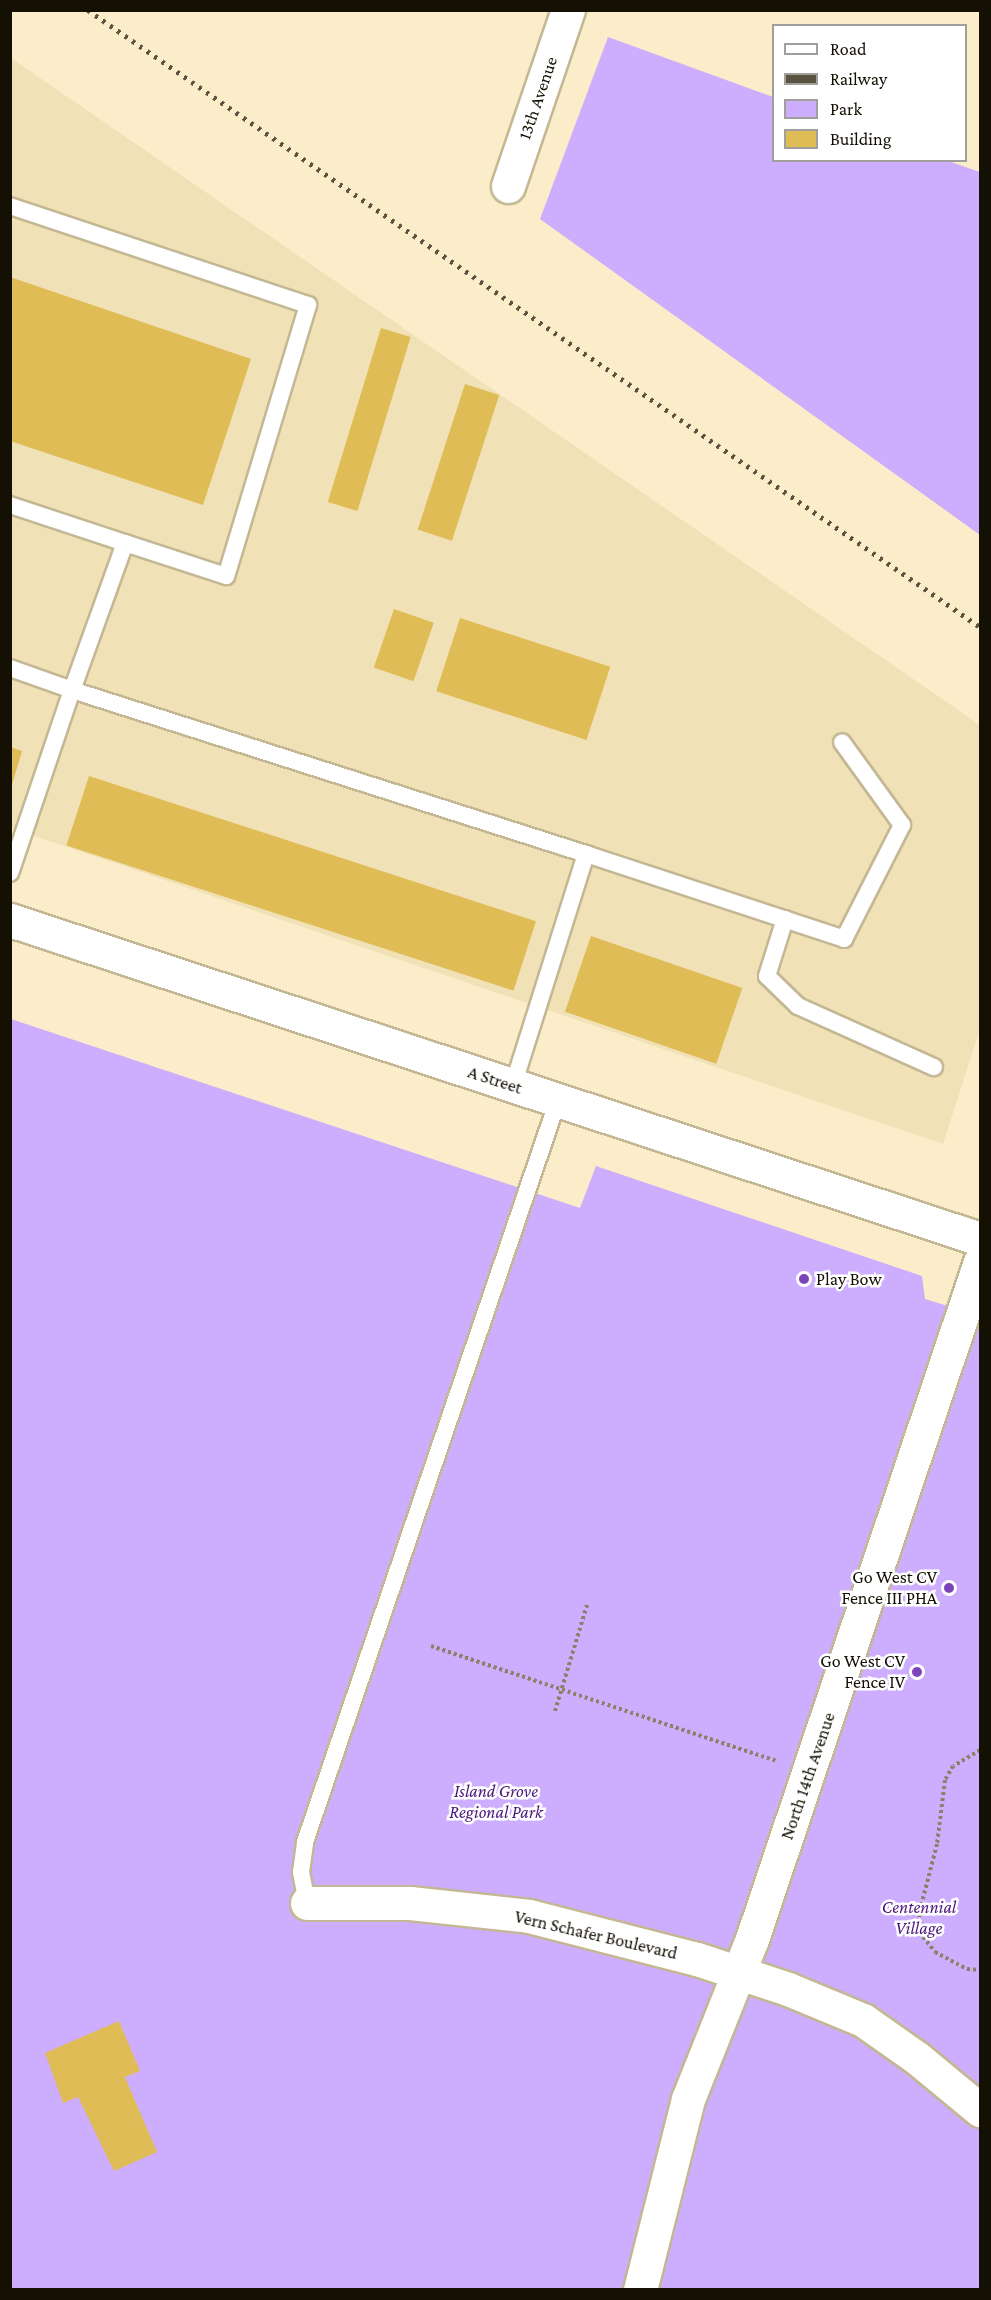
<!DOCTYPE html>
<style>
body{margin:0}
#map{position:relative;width:991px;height:2300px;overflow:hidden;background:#fbedc9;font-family:"Crimson Pro",serif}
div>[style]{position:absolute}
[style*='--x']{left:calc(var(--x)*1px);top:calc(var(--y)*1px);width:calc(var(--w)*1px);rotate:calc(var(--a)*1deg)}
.built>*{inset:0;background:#f1e1b6}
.green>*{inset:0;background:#cdadfd}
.building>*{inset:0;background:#dfbc56;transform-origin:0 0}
.path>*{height:4px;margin-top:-2px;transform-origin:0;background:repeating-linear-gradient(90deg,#8a8169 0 3px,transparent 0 6px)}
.roads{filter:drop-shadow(2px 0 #c3b794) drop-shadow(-2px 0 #c3b794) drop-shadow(0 2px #c3b794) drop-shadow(0 -2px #c3b794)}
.service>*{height:16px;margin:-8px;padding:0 8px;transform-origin:8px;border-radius:8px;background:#fff}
.minor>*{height:33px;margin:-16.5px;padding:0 16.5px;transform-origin:16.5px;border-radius:16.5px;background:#fff}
.tertiary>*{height:33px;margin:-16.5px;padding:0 16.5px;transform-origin:16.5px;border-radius:16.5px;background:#fff}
.rail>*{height:4.5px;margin-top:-2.25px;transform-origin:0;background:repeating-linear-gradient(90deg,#5a5340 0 3px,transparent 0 9px)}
.dots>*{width:16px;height:16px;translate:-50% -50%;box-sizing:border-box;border:3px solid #fff;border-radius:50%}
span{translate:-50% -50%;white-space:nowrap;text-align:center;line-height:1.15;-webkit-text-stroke:5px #fff;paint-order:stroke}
.street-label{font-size:18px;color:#141004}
.poi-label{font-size:18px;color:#141004}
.left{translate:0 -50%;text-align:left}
.right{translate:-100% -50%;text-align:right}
.park-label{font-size:18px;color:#4b167b;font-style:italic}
.frame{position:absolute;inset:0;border:12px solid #141004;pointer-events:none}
.legend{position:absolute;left:772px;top:24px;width:195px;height:138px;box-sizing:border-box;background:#fff;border:2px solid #a19f9b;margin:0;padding:8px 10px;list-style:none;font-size:18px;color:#141004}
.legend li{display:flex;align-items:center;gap:12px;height:30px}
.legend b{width:30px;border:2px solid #a19f9b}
</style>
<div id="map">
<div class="built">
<div style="clip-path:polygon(11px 58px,980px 725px,980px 1029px,943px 1144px,11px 828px)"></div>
</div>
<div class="green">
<div style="clip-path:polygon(608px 37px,773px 97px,774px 160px,948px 161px,980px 172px,980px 535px,540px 219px)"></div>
<div style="clip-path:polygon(11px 1019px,580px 1208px,596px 1166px,922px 1276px,925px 1299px,980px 1316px,980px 2289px,11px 2290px)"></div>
</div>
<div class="building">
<div style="clip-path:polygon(10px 277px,251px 359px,203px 505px,10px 441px)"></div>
<div style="left:381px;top:328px;width:31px;height:182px;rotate:17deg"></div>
<div style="left:465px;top:384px;width:36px;height:153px;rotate:18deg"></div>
<div style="left:394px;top:609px;width:42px;height:62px;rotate:19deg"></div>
<div style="left:460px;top:618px;width:158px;height:77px;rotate:18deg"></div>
<div style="clip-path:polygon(10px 747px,22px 751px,11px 788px,10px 788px)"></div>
<div style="left:89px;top:776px;width:470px;height:73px;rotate:18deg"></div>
<div style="left:591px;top:936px;width:160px;height:80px;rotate:19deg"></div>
<div style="clip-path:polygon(119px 2021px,140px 2071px,125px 2077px,157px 2152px,114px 2171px,78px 2097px,63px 2103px,45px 2053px)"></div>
</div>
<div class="path">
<div style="--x:431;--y:1646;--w:365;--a:18.4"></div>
<div style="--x:555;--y:1711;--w:111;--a:-73.2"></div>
<div style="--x:980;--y:1750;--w:31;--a:149"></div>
<div style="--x:953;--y:1766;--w:16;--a:120"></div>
<div style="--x:945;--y:1780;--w:64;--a:97.1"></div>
<div style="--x:937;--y:1844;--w:72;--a:104.4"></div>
<div style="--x:919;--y:1914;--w:23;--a:80"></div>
<div style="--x:923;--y:1937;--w:19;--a:51"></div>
<div style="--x:935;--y:1952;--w:36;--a:28"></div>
<div style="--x:967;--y:1969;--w:13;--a:4"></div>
</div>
<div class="roads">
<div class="service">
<div style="--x:10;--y:206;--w:314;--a:18.4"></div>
<div style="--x:308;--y:305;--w:283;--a:106.8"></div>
<div style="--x:226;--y:576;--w:106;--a:-161.9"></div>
<div style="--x:10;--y:505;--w:121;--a:18.3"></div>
<div style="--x:125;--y:543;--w:156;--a:109.8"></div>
<div style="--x:72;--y:690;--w:540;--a:17.7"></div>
<div style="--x:586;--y:854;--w:242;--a:107.5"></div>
<div style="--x:10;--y:668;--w:66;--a:19.5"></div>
<div style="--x:72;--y:690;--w:193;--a:108.7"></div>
<div style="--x:586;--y:854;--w:272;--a:18.2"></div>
<div style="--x:844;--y:939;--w:128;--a:-63"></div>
<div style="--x:902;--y:825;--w:102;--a:-125.9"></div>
<div style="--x:785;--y:919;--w:60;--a:107.5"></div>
<div style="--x:767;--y:976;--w:43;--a:44.1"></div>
<div style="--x:798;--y:1006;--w:149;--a:24.2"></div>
<div style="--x:307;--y:1903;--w:32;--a:-101"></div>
<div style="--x:301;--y:1872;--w:30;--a:-82"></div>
<div style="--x:305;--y:1842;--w:784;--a:-71.17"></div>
</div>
<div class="minor">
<div style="--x:508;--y:186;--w:186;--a:-71.2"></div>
<div style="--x:307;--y:1903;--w:103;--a:0"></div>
<div style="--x:410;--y:1903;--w:120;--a:6.2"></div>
<div style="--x:529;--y:1916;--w:173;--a:14.4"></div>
<div style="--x:697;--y:1959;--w:96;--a:18.2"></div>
<div style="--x:788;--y:1989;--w:81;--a:22.5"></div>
<div style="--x:863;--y:2020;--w:66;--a:35.1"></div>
<div style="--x:917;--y:2058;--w:82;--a:39.5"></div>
</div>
<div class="tertiary">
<div style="--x:10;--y:920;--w:1021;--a:18.2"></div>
<div style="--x:640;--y:2290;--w:197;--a:-75.9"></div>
<div style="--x:688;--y:2099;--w:172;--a:-68.2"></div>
<div style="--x:752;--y:1939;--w:714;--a:-71.39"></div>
</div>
</div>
<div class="rail">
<div style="--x:88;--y:10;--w:1085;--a:34.67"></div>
</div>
<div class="dots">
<div style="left:804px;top:1279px;background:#7c44bb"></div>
<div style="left:949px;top:1588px;background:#7c44bb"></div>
<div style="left:917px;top:1672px;background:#7c44bb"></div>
</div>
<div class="street-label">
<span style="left:538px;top:98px;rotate:-71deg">13th Avenue</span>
<span style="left:495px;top:1080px;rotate:18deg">A Street</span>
<span style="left:808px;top:1776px;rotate:-71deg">North 14th Avenue</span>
<span style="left:596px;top:1935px;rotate:13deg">Vern Schafer Boulevard</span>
</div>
<div class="poi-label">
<span class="left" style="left:816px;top:1279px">Play Bow</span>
<span class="right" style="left:937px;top:1588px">Go West CV<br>Fence III PHA</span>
<span class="right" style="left:905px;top:1672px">Go West CV<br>Fence IV</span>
</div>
<div class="park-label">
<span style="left:496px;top:1802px">Island Grove<br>Regional Park</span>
<span style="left:919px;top:1918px">Centennial<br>Village</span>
</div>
<div class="frame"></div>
<ul class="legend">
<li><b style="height:8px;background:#fff"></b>Road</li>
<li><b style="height:8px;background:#5a5340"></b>Railway</li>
<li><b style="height:16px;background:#cdadfd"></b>Park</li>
<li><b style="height:16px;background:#dfbc56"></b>Building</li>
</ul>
</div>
